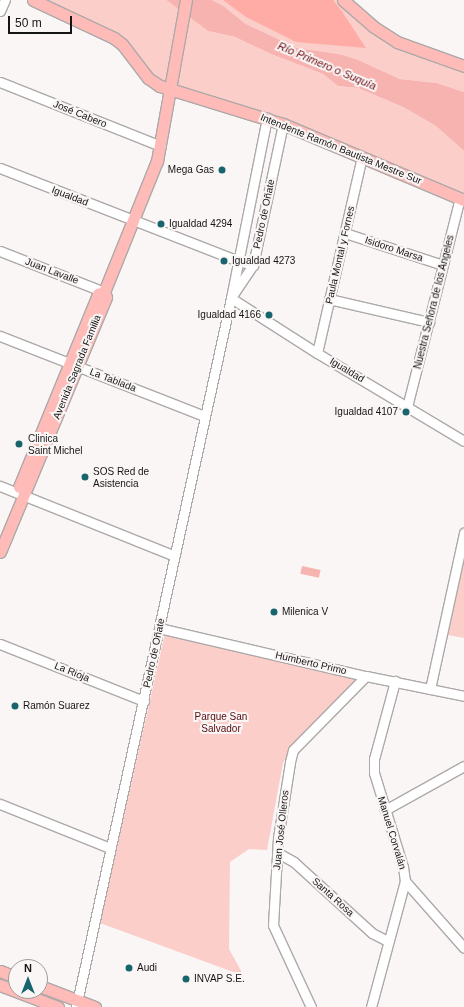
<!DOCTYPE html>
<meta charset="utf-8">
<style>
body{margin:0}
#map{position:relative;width:464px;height:1007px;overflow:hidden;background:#faf6f5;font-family:Arial,sans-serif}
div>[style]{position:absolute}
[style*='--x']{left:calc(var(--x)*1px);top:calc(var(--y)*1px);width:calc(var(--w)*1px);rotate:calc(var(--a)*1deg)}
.green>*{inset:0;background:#fcceca}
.forest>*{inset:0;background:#ffaba6}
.water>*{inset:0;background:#f7b3af;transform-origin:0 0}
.roads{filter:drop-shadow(1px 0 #aea9a9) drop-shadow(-1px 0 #aea9a9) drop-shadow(0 1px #aea9a9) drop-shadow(0 -1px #aea9a9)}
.minor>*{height:9px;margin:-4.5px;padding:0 4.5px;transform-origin:4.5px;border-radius:4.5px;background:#fff}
.major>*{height:11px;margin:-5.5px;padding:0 5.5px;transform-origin:5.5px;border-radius:5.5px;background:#febbb8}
.dots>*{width:11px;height:11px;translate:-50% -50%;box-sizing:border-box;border:2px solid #faf6f5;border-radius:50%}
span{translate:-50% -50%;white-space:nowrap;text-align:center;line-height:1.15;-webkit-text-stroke:4px #faf6f5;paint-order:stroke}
.street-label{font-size:10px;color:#161515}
.poi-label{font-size:10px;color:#161515}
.right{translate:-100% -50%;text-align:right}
.left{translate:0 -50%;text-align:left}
.park-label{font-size:10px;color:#550d11}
.water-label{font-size:11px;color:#6e0d15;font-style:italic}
.north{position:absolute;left:8px;top:959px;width:40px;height:40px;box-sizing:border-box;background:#faf6f5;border:1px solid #9f9c9b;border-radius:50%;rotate:0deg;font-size:11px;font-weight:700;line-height:16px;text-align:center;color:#161515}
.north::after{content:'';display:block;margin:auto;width:14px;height:18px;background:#19656e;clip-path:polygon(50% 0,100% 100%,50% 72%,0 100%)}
.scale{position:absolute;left:8px;top:16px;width:64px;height:18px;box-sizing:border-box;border:2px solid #161515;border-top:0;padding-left:5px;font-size:12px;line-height:14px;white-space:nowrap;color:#161515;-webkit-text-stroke:3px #faf6f5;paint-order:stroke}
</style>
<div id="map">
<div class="green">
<div style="clip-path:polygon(33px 0,166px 0,208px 31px,235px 37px,271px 54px,323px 74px,338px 86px,358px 88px,403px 107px,436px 126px,464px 151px,464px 200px,283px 124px,160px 86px,127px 49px)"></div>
<div style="clip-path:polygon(212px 0,343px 0,374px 27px,464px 66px,464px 92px,437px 83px,400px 79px,356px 59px,339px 54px,297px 48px,246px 24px,222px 5px)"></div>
<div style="clip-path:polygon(464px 557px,464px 638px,448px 635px)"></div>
<div style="clip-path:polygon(165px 633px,359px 680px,296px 740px,283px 763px,267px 850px,249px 849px,230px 862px,229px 949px,244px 976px,100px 923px)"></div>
</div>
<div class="forest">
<div style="clip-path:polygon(223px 0,333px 0,341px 10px,366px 48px,296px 42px,246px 17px)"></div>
</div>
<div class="water">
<div style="clip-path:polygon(166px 0,212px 0,222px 5px,246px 24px,297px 48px,339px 54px,356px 59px,400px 79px,437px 83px,464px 92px,464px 151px,436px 126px,403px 107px,358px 88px,338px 86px,323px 74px,271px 54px,235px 37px,208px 31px)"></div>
<div style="left:302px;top:566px;width:19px;height:8px;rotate:12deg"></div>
</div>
<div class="roads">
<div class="minor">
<div style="--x:0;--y:11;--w:12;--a:-66"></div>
<div style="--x:0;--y:82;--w:173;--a:21.7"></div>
<div style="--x:0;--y:168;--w:256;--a:21.3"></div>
<div style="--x:238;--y:261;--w:16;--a:15"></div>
<div style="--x:345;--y:233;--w:103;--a:18.1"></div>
<div style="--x:0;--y:251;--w:112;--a:21.5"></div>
<div style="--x:234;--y:293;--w:34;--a:-56"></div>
<div style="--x:253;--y:265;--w:144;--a:-78"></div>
<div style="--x:231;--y:298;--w:102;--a:32.6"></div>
<div style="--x:317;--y:353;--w:171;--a:30.9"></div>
<div style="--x:329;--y:299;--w:103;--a:13"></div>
<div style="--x:0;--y:336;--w:219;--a:21.4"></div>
<div style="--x:317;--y:353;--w:201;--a:-77.1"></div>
<div style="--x:407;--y:407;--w:216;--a:-75.8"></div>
<div style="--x:0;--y:486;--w:188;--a:21.8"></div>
<div style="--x:159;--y:628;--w:212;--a:13.1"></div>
<div style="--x:366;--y:676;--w:100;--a:11.5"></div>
<div style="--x:0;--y:644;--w:155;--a:21.6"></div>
<div style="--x:430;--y:689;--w:160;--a:-77.7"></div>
<div style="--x:0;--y:804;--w:118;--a:21.8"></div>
<div style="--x:385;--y:810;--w:90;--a:-29.1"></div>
<div style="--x:278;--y:853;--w:18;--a:29"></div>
<div style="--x:294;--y:862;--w:105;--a:42.3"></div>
<div style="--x:372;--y:933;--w:18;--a:27"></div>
<div style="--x:405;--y:881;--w:89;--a:48.6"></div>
<div style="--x:76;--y:1007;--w:726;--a:-77.67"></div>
<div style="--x:231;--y:298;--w:184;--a:-78.7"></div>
<div style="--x:311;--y:1007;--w:90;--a:-114.9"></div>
<div style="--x:273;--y:925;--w:87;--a:-86.7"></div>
<div style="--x:278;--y:838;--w:77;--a:-81"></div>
<div style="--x:290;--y:762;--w:12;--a:-76"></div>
<div style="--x:293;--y:750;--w:104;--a:-45.4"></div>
<div style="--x:371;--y:1007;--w:131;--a:-74.9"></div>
<div style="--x:405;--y:881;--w:14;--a:-98"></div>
<div style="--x:403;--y:867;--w:98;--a:-107.1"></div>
<div style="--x:374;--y:773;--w:14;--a:-90"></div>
<div style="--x:374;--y:759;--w:81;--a:-74.9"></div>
</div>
<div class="major">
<div style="--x:33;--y:0;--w:89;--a:25.1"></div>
<div style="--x:114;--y:38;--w:10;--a:37"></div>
<div style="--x:122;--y:44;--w:43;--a:52.6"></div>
<div style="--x:148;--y:78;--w:14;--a:34"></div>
<div style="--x:160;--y:86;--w:129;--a:17.2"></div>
<div style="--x:283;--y:124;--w:196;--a:22.8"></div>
<div style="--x:343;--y:0;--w:41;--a:41.1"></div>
<div style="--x:374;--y:27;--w:27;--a:33"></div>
<div style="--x:397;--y:42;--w:71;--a:19.7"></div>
<div style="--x:19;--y:487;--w:209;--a:-67.7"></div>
<div style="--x:98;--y:294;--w:6;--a:-18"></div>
<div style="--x:0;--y:552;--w:276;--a:-67.4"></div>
<div style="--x:106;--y:297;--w:5;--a:-112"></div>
<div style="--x:104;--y:292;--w:141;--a:-68"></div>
<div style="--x:157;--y:161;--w:164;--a:-79.8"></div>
<div style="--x:0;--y:971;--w:17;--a:21"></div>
<div style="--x:0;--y:985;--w:62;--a:20.8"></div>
<div style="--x:40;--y:986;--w:59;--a:20.9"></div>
</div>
</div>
<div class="dots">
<div style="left:222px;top:170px;background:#19656e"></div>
<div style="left:161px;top:224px;background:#19656e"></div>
<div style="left:224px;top:261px;background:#19656e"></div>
<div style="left:269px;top:315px;background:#19656e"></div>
<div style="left:406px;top:412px;background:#19656e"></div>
<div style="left:19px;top:444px;background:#19656e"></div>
<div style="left:85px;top:477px;background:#19656e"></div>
<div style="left:274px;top:612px;background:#19656e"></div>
<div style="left:15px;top:706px;background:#19656e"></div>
<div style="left:129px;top:968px;background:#19656e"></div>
<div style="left:186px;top:979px;background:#19656e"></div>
</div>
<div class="street-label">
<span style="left:80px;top:114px;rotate:22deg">José Cabero</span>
<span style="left:341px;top:149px;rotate:22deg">Intendente Ramón Bautista Mestre Sur</span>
<span style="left:70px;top:196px;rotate:21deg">Igualdad</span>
<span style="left:264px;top:214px;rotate:-78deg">Pedro de Oñate</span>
<span style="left:394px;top:249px;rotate:18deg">Isidoro Marsa</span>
<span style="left:340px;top:255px;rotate:-77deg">Paula Montal y Fornes</span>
<span style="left:52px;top:271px;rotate:21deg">Juan Lavalle</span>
<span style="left:434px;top:302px;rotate:-76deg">Nuestra Señora de los Angeles</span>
<span style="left:77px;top:367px;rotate:-68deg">Avenida Sagrada Familia</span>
<span style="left:347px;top:370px;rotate:31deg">Igualdad</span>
<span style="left:113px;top:380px;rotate:21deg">La Tablada</span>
<span style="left:154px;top:653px;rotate:-78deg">Pedro de Oñate</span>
<span style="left:311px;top:663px;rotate:13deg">Humberto Primo</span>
<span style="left:72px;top:672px;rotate:22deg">La Rioja</span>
<span style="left:281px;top:830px;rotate:-84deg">Juan José Olleros</span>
<span style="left:392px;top:833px;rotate:73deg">Manuel Corvalán</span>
<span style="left:333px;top:897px;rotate:42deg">Santa Rosa</span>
</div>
<div class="poi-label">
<span class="right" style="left:214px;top:170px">Mega Gas</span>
<span class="left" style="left:169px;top:224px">Igualdad 4294</span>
<span class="left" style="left:232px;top:261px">Igualdad 4273</span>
<span class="right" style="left:261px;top:315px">Igualdad 4166</span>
<span class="right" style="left:398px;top:412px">Igualdad 4107</span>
<span class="left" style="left:28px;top:444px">Clinica<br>Saint Michel</span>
<span class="left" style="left:93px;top:477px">SOS Red de<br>Asistencia</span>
<span class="left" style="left:282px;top:612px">Milenica V</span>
<span class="left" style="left:23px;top:706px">Ramón Suarez</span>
<span class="left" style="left:137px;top:968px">Audi</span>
<span class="left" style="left:194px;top:979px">INVAP S.E.</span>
</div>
<div class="park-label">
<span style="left:221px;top:722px">Parque San<br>Salvador</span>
</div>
<div class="water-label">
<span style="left:327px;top:66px;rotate:23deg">Río Primero o Suquía</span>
</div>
<div class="north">N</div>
<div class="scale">50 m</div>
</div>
